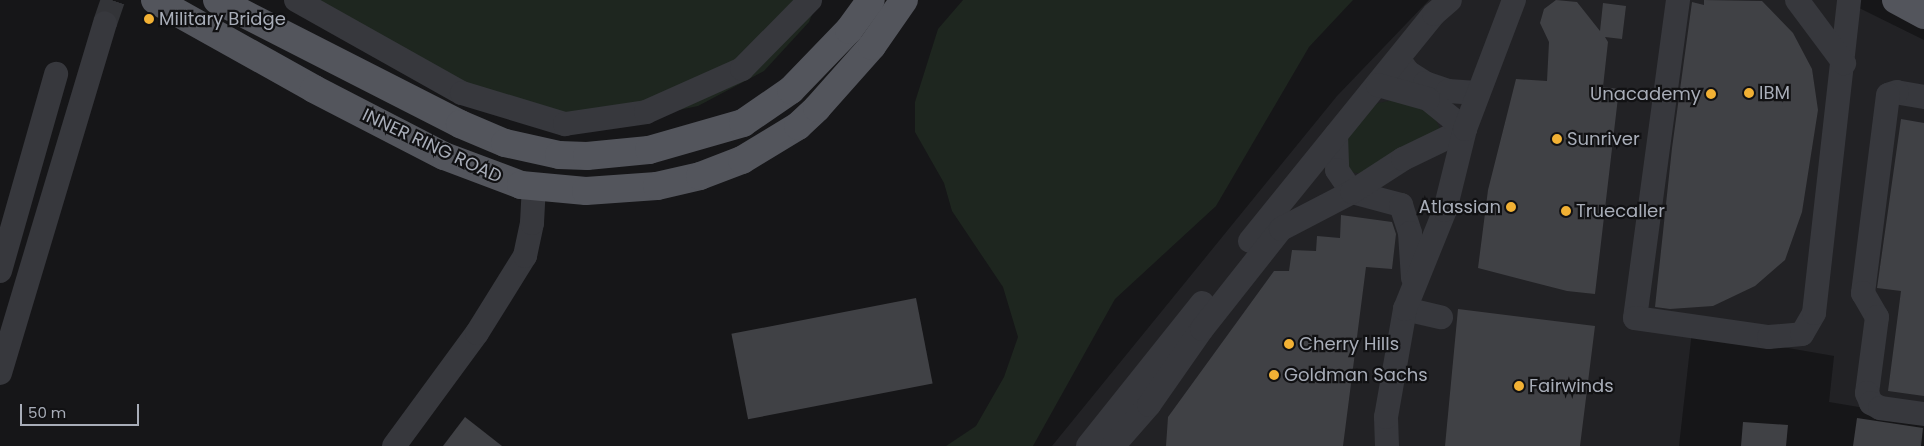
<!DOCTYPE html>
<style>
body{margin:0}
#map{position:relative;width:1924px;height:446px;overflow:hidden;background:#161618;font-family:Poppins,sans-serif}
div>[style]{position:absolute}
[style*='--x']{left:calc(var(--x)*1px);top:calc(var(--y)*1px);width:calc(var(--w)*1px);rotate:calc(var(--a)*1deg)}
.built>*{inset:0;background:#222225}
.green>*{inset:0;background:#1e261f}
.building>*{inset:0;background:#404145;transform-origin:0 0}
.minor-tunnel>*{height:24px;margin-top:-12px;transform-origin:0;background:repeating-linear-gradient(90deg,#333438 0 24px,transparent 0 36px)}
.minor>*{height:24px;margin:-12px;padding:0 12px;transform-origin:12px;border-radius:12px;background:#37383d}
.major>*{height:28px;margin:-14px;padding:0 14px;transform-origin:14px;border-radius:14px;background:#53555c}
.dots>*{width:14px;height:14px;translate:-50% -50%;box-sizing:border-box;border:2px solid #111113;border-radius:50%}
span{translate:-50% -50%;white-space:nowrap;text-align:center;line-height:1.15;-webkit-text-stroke:4.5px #111113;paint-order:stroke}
.poi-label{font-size:18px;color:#a8adb8}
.left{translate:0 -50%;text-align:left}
.right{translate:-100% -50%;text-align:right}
.street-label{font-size:18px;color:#a8adb8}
.scale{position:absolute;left:20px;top:404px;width:119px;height:22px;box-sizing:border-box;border:2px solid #a8adb8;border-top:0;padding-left:6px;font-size:15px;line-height:18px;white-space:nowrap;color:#a8adb8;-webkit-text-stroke:4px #111113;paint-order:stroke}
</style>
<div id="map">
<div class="built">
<div style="clip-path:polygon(1429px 0,1843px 0,1924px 40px,1924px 418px,1829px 402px,1834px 356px,1692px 331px,1679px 446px,1052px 446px,1337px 96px)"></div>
</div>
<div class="green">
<div style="clip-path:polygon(286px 0,818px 0,809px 22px,764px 71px,698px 106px,621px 122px,552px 123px)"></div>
<div style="clip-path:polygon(963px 0,1353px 0,1309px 47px,1216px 206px,1115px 299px,1033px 446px,946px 446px,976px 426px,1004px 377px,1018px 337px,1003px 287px,952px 211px,944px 183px,915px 132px,915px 102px,938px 29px)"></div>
<div style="clip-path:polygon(1402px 98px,1434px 116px,1440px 129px,1362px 174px,1351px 172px,1346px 169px,1346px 137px,1374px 104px)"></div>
</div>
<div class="building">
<div style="clip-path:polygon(1556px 0,1577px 2px,1600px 31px,1603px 3px,1626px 6px,1622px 39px,1605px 37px,1608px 42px,1603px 87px,1619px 89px,1595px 294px,1567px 291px,1478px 268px,1488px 190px,1516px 79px,1547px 81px,1549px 42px,1540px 23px,1544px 9px)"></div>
<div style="clip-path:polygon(1704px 0,1762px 1px,1793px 33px,1812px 69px,1818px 110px,1802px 212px,1785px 260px,1755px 286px,1713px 306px,1670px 309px,1655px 307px,1672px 148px,1692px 2px,1704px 5px)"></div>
<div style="clip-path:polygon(1901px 119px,1924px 123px,1924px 396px,1888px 391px,1901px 291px,1877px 288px)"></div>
<div style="clip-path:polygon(1341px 215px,1392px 222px,1396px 234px,1392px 269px,1366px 267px,1343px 446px,1166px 446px,1168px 417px,1274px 271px,1289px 271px,1292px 250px,1316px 251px,1317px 236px,1340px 238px)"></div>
<div style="left:916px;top:298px;width:87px;height:188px;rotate:79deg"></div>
<div style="clip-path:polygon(1458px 309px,1595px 326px,1580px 446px,1445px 446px)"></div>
<div style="clip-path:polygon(465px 417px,502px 446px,443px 446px)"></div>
<div style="clip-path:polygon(1857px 418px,1923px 428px,1921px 446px,1853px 446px)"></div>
<div style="clip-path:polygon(1743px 422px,1788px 425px,1786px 446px,1741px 446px)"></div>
</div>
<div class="minor-tunnel">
<div style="--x:105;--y:23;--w:24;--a:-71"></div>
</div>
<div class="minor">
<div style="--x:296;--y:0;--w:190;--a:29.3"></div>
<div style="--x:462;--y:93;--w:108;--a:16.8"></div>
<div style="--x:565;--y:124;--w:82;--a:-8.4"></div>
<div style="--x:646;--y:112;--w:105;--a:-24.1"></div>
<div style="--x:742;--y:69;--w:97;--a:-45.4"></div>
<div style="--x:1678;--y:0;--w:321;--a:97.7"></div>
<div style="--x:1635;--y:318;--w:135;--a:8.1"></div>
<div style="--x:1769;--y:337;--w:33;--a:-5"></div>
<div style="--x:1802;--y:334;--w:24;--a:-60"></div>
<div style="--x:1814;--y:313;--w:315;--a:-83.6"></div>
<div style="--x:1797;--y:0;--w:79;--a:53.3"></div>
<div style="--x:1399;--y:60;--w:15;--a:53"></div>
<div style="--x:1408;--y:72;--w:20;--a:33"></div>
<div style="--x:1425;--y:83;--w:24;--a:19"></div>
<div style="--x:1448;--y:91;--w:29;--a:4"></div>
<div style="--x:1924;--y:97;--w:27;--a:-170"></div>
<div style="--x:1897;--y:92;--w:9;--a:162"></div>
<div style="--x:1888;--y:95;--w:200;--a:97.2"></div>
<div style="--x:1863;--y:293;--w:28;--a:60"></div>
<div style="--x:1877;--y:317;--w:77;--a:97.5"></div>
<div style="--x:1867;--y:393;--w:11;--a:68"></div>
<div style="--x:1871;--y:403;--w:10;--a:29"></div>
<div style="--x:1880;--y:408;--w:44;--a:7.8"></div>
<div style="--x:1336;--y:135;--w:35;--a:88"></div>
<div style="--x:1337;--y:170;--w:27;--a:56"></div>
<div style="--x:1352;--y:192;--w:51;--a:14.9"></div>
<div style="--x:1401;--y:205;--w:29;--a:72"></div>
<div style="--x:1410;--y:233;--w:45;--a:86.2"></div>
<div style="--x:1250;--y:241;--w:292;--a:-51"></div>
<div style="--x:1434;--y:14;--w:21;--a:-41"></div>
<div style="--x:0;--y:271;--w:205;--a:-74.1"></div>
<div style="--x:1405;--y:309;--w:37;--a:13"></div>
<div style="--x:0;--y:373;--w:365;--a:-73.3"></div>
<div style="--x:394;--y:446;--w:140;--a:-53.7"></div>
<div style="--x:477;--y:333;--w:91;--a:-58.1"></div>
<div style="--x:525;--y:256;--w:34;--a:-78"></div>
<div style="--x:532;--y:223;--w:35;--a:-87"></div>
<div style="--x:1088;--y:446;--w:183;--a:-51.4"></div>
<div style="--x:1113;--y:446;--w:55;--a:-48.7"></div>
<div style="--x:1149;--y:405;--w:93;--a:-55.1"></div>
<div style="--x:1202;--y:329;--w:127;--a:-51.7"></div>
<div style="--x:1281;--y:229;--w:80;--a:-27.5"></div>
<div style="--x:1352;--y:192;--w:61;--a:-32.9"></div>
<div style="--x:1403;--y:159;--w:69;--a:-25.8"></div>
<div style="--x:1465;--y:129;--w:48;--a:-141"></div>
<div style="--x:1428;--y:99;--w:52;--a:-164.4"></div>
<div style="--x:1387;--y:446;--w:29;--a:-92"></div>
<div style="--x:1386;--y:417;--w:110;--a:-80"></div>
<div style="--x:1405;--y:309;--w:107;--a:-68"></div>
<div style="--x:1445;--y:210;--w:83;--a:-76.1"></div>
<div style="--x:1465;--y:129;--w:138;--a:-69.2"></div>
</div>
<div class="major">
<div style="--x:155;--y:0;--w:182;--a:29.2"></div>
<div style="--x:314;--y:89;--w:146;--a:27.3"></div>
<div style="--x:444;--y:156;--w:82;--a:20.6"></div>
<div style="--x:521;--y:185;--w:65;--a:5.3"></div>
<div style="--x:586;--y:191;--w:71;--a:-4"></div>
<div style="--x:657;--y:186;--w:44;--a:-13.1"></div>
<div style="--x:700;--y:176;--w:45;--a:-20.9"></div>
<div style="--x:742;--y:160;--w:66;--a:-31.3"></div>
<div style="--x:798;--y:126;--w:26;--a:-43"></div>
<div style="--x:817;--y:108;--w:83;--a:-48.4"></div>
<div style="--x:872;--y:46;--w:56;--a:-55.2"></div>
<div style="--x:217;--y:0;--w:273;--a:27"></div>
<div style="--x:460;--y:124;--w:49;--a:22.9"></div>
<div style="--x:505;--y:143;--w:55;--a:12.5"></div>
<div style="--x:559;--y:155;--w:28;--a:2"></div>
<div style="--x:587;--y:156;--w:62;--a:-5.5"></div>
<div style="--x:649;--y:150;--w:98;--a:-16"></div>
<div style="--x:743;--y:123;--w:58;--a:-34.5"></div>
<div style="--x:791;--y:90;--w:83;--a:-46"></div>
<div style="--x:849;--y:30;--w:37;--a:-54"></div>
<div style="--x:1896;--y:0;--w:32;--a:28"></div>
</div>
<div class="dots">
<div style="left:149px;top:19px;background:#f2b134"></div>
<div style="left:1749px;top:93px;background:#f2b134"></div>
<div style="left:1711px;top:94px;background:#f2b134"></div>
<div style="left:1557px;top:139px;background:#f2b134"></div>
<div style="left:1511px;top:207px;background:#f2b134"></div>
<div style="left:1566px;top:211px;background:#f2b134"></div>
<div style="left:1289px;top:344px;background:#f2b134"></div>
<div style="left:1274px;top:375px;background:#f2b134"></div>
<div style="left:1519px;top:386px;background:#f2b134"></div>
</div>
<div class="poi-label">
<span class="left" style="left:159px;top:19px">Military Bridge</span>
<span class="left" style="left:1759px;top:93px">IBM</span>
<span class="right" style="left:1701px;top:94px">Unacademy</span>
<span class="left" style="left:1567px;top:139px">Sunriver</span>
<span class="right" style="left:1501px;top:207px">Atlassian</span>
<span class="left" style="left:1576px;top:211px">Truecaller</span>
<span class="left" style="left:1299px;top:344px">Cherry Hills</span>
<span class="left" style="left:1284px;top:375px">Goldman Sachs</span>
<span class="left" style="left:1529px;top:386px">Fairwinds</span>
</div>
<div class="street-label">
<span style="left:432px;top:146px;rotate:25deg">INNER RING ROAD</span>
</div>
<div class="scale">50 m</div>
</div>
